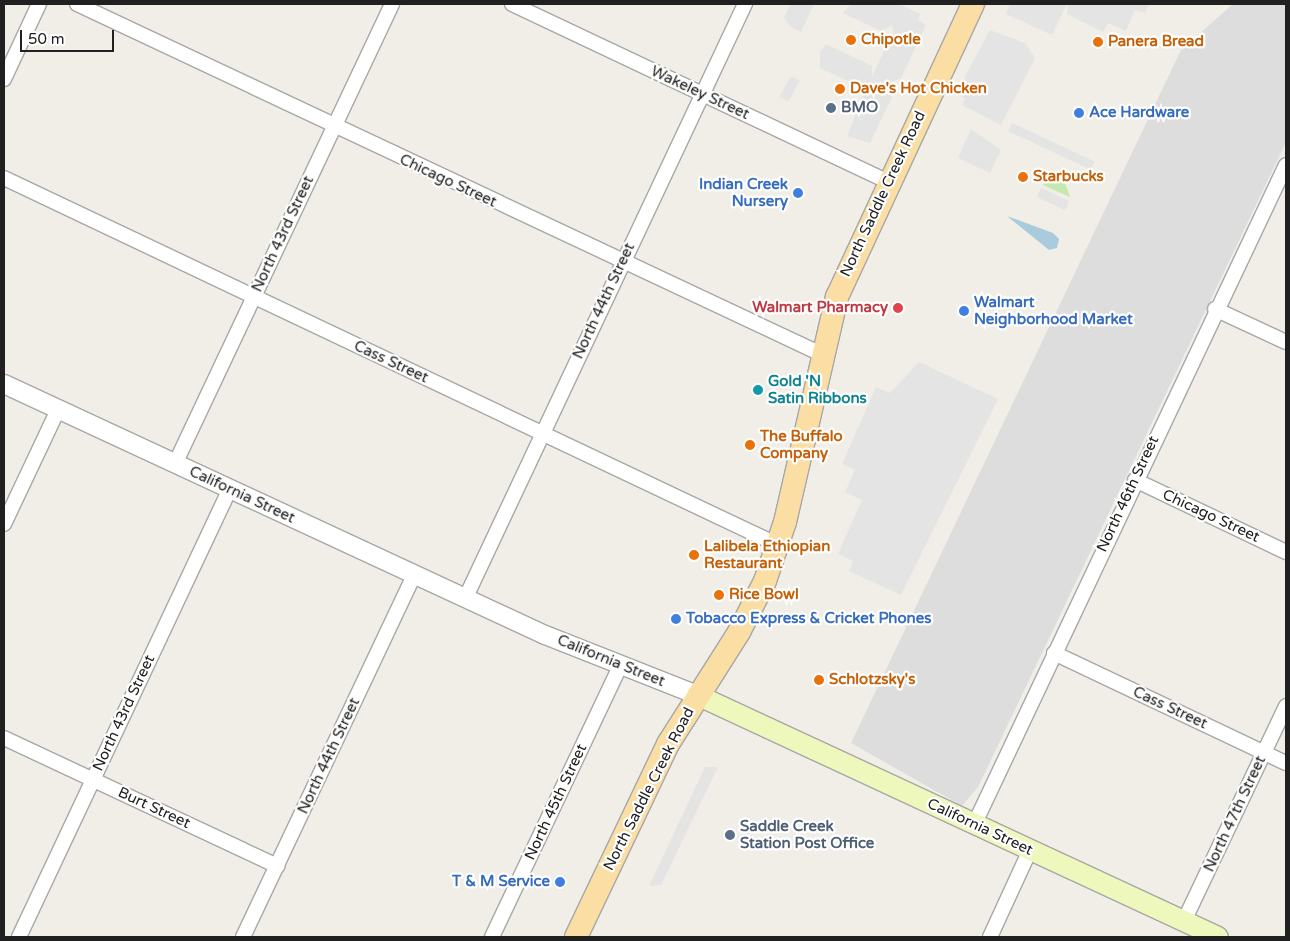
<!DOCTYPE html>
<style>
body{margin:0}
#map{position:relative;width:1290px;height:941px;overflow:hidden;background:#f0eee7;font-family:"Varela Round",sans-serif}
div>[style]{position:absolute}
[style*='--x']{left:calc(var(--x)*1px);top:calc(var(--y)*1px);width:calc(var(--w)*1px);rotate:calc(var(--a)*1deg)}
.residential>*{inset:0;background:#dedddd}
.grass>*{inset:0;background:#c4e9af}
.parking>*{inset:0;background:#e4e4e4;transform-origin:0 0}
.water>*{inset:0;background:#a9cbdd}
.roads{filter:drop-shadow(1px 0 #a7a7a7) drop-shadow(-1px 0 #a7a7a7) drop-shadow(0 1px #a7a7a7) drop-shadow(0 -1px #a7a7a7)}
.minor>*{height:14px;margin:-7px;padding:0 7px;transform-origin:7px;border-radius:7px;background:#fff}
.tertiary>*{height:18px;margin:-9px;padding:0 9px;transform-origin:9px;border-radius:9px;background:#fff}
.secondary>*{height:20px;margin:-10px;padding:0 10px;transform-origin:10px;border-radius:10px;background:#eef8bd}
.primary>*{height:22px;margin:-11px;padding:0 11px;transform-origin:11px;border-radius:11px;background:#fadea3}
.dots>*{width:14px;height:14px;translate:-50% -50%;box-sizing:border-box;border:2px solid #fff;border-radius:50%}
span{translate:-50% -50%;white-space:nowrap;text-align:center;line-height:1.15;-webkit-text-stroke:4.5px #fff;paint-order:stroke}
.food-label{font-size:15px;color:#c56008;font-weight:700}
.left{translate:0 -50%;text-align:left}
.street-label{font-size:15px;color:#202020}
.service-label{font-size:15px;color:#4e5e75;font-weight:700}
.shop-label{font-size:15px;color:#366cbe;font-weight:700}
.right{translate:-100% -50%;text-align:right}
.health-label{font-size:15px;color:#be3a42;font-weight:700}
.culture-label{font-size:15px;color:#0d838f;font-weight:700}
.frame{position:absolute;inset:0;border:5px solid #202020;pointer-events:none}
.scale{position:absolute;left:20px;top:30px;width:94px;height:22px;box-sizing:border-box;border:2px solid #202020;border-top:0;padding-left:6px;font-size:15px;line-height:18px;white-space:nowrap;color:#202020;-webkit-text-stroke:4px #fff;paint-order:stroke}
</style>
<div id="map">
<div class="residential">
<div style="clip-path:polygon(1233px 4px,1286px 4px,1286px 142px,978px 787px,962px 806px,851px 743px,1181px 50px)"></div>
</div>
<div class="grass">
<div style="clip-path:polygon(1047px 175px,1065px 183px,1070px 197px,1043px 185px)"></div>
</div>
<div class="parking">
<div style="clip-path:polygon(791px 4px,814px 4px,801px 32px,789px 26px,784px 17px)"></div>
<div style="clip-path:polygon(851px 4px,899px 4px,920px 14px,918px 20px,926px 25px,901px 78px,885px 85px,894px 93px,870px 143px,847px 136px,866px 89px,820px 68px,820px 52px,826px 44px,872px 66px,872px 77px,885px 48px,895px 44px,892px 25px,881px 31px,843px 13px)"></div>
<div style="clip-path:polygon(1010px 4px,1067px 4px,1052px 35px,1006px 14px)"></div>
<div style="clip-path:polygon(1068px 4px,1149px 4px,1145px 13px,1135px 10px,1126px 31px,1108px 23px,1103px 32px,1067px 14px)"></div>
<div style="clip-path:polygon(990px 30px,1025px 43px,1035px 58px,1001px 125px,962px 105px,965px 98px,956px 93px)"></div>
<div style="left:791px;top:76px;width:10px;height:24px;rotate:29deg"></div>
<div style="left:1012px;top:123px;width:91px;height:9px;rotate:25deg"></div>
<div style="clip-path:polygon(971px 129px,1001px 150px,990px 173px,958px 158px)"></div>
<div style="left:1041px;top:188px;width:31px;height:10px;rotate:25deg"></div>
<div style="clip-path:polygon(919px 362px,998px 399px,901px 595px,849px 571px,853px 561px,838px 554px,862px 500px,845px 492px,855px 470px,842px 464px,876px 387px,890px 393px)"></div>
<div style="clip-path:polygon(705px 767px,718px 767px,661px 885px,649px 886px)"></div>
</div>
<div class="water">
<div style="clip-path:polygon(1007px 216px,1053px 233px,1059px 239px,1057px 248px,1049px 250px)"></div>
</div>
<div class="roads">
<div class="minor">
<div style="--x:77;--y:4;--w:822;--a:25.19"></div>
<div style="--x:512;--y:4;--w:416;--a:25.3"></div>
<div style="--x:4;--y:79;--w:83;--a:-65"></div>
<div style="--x:4;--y:178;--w:857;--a:25.37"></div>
<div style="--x:1215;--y:309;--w:78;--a:24.9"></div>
<div style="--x:175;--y:464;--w:509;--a:-64.74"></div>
<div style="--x:1135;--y:480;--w:167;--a:25.5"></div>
<div style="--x:4;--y:524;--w:126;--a:-64.7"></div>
<div style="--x:465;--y:599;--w:658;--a:-64.8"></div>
<div style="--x:1054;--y:653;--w:257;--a:25.4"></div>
<div style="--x:4;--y:738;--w:302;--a:25.1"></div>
<div style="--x:974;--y:825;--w:730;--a:-64.7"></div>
<div style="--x:1184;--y:921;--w:238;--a:-64.6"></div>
<div style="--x:19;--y:937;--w:494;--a:-64.8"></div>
<div style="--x:243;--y:937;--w:400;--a:-64.7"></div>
<div style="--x:492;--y:937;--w:300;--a:-64.7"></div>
<div style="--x:990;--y:937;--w:96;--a:-65.3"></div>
</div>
<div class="tertiary">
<div style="--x:4;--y:384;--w:596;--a:24.89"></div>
<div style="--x:545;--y:635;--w:163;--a:21.5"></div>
</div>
<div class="secondary">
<div style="--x:697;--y:695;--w:574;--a:24.91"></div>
</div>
<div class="primary">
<div style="--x:576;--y:937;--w:214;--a:-64.5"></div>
<div style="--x:668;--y:744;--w:133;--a:-57.6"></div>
<div style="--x:739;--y:632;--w:57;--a:-63"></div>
<div style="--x:765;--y:581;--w:62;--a:-71.3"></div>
<div style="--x:785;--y:522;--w:231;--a:-77"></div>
<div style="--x:837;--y:297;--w:323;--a:-65.1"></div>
</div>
</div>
<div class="dots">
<div style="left:851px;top:40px;background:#e8710a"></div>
<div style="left:1098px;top:42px;background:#e8710a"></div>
<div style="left:840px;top:89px;background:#e8710a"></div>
<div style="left:831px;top:108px;background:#5c6f8a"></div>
<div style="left:1079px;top:113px;background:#3f7fe0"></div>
<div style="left:1023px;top:177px;background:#e8710a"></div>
<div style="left:798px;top:193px;background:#3f7fe0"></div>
<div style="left:898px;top:308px;background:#e0444e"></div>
<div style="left:964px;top:311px;background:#3f7fe0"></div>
<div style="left:758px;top:390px;background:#0f9aa8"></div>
<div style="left:750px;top:445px;background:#e8710a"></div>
<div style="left:694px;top:555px;background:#e8710a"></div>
<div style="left:719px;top:595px;background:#e8710a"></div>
<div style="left:676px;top:619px;background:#3f7fe0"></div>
<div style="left:819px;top:680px;background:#e8710a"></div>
<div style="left:730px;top:835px;background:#5c6f8a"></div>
<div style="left:560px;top:882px;background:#3f7fe0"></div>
</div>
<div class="food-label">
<span class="left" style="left:861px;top:40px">Chipotle</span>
<span class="left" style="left:1108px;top:42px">Panera Bread</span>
<span class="left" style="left:850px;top:89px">Dave's Hot Chicken</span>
<span class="left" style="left:1033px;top:177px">Starbucks</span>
<span class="left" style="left:760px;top:445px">The Buffalo<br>Company</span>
<span class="left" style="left:704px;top:555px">Lalibela Ethiopian<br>Restaurant</span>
<span class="left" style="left:729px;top:595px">Rice Bowl</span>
<span class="left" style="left:829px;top:680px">Schlotzsky's</span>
</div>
<div class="street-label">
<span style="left:700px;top:93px;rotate:25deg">Wakeley Street</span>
<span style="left:448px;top:181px;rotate:25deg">Chicago Street</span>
<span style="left:883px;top:194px;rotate:-65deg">North Saddle Creek Road</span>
<span style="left:283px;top:234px;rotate:-65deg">North 43rd Street</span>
<span style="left:604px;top:301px;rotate:-65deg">North 44th Street</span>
<span style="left:391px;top:362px;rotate:25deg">Cass Street</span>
<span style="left:1128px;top:494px;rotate:-65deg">North 46th Street</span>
<span style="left:242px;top:495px;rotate:25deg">California Street</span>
<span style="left:1211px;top:516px;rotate:25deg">Chicago Street</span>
<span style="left:611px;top:661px;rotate:22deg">California Street</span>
<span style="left:1170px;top:708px;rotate:25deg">Cass Street</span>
<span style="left:124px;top:713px;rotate:-65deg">North 43rd Street</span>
<span style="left:329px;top:756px;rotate:-65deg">North 44th Street</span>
<span style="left:649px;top:789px;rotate:-63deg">North Saddle Creek Road</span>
<span style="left:556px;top:802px;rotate:-65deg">North 45th Street</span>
<span style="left:154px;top:808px;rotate:25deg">Burt Street</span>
<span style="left:1235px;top:814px;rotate:-65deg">North 47th Street</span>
<span style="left:980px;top:827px;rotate:25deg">California Street</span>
</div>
<div class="service-label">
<span class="left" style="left:841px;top:108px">BMO</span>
<span class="left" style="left:740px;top:835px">Saddle Creek<br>Station Post Office</span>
</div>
<div class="shop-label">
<span class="left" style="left:1089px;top:113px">Ace Hardware</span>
<span class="right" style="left:788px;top:193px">Indian Creek<br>Nursery</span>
<span class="left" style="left:974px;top:311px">Walmart<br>Neighborhood Market</span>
<span class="left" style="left:686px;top:619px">Tobacco Express &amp; Cricket Phones</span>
<span class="right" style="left:550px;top:882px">T &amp; M Service</span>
</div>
<div class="health-label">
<span class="right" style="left:888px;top:308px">Walmart Pharmacy</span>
</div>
<div class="culture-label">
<span class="left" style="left:768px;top:390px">Gold 'N<br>Satin Ribbons</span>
</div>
<div class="frame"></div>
<div class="scale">50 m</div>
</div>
